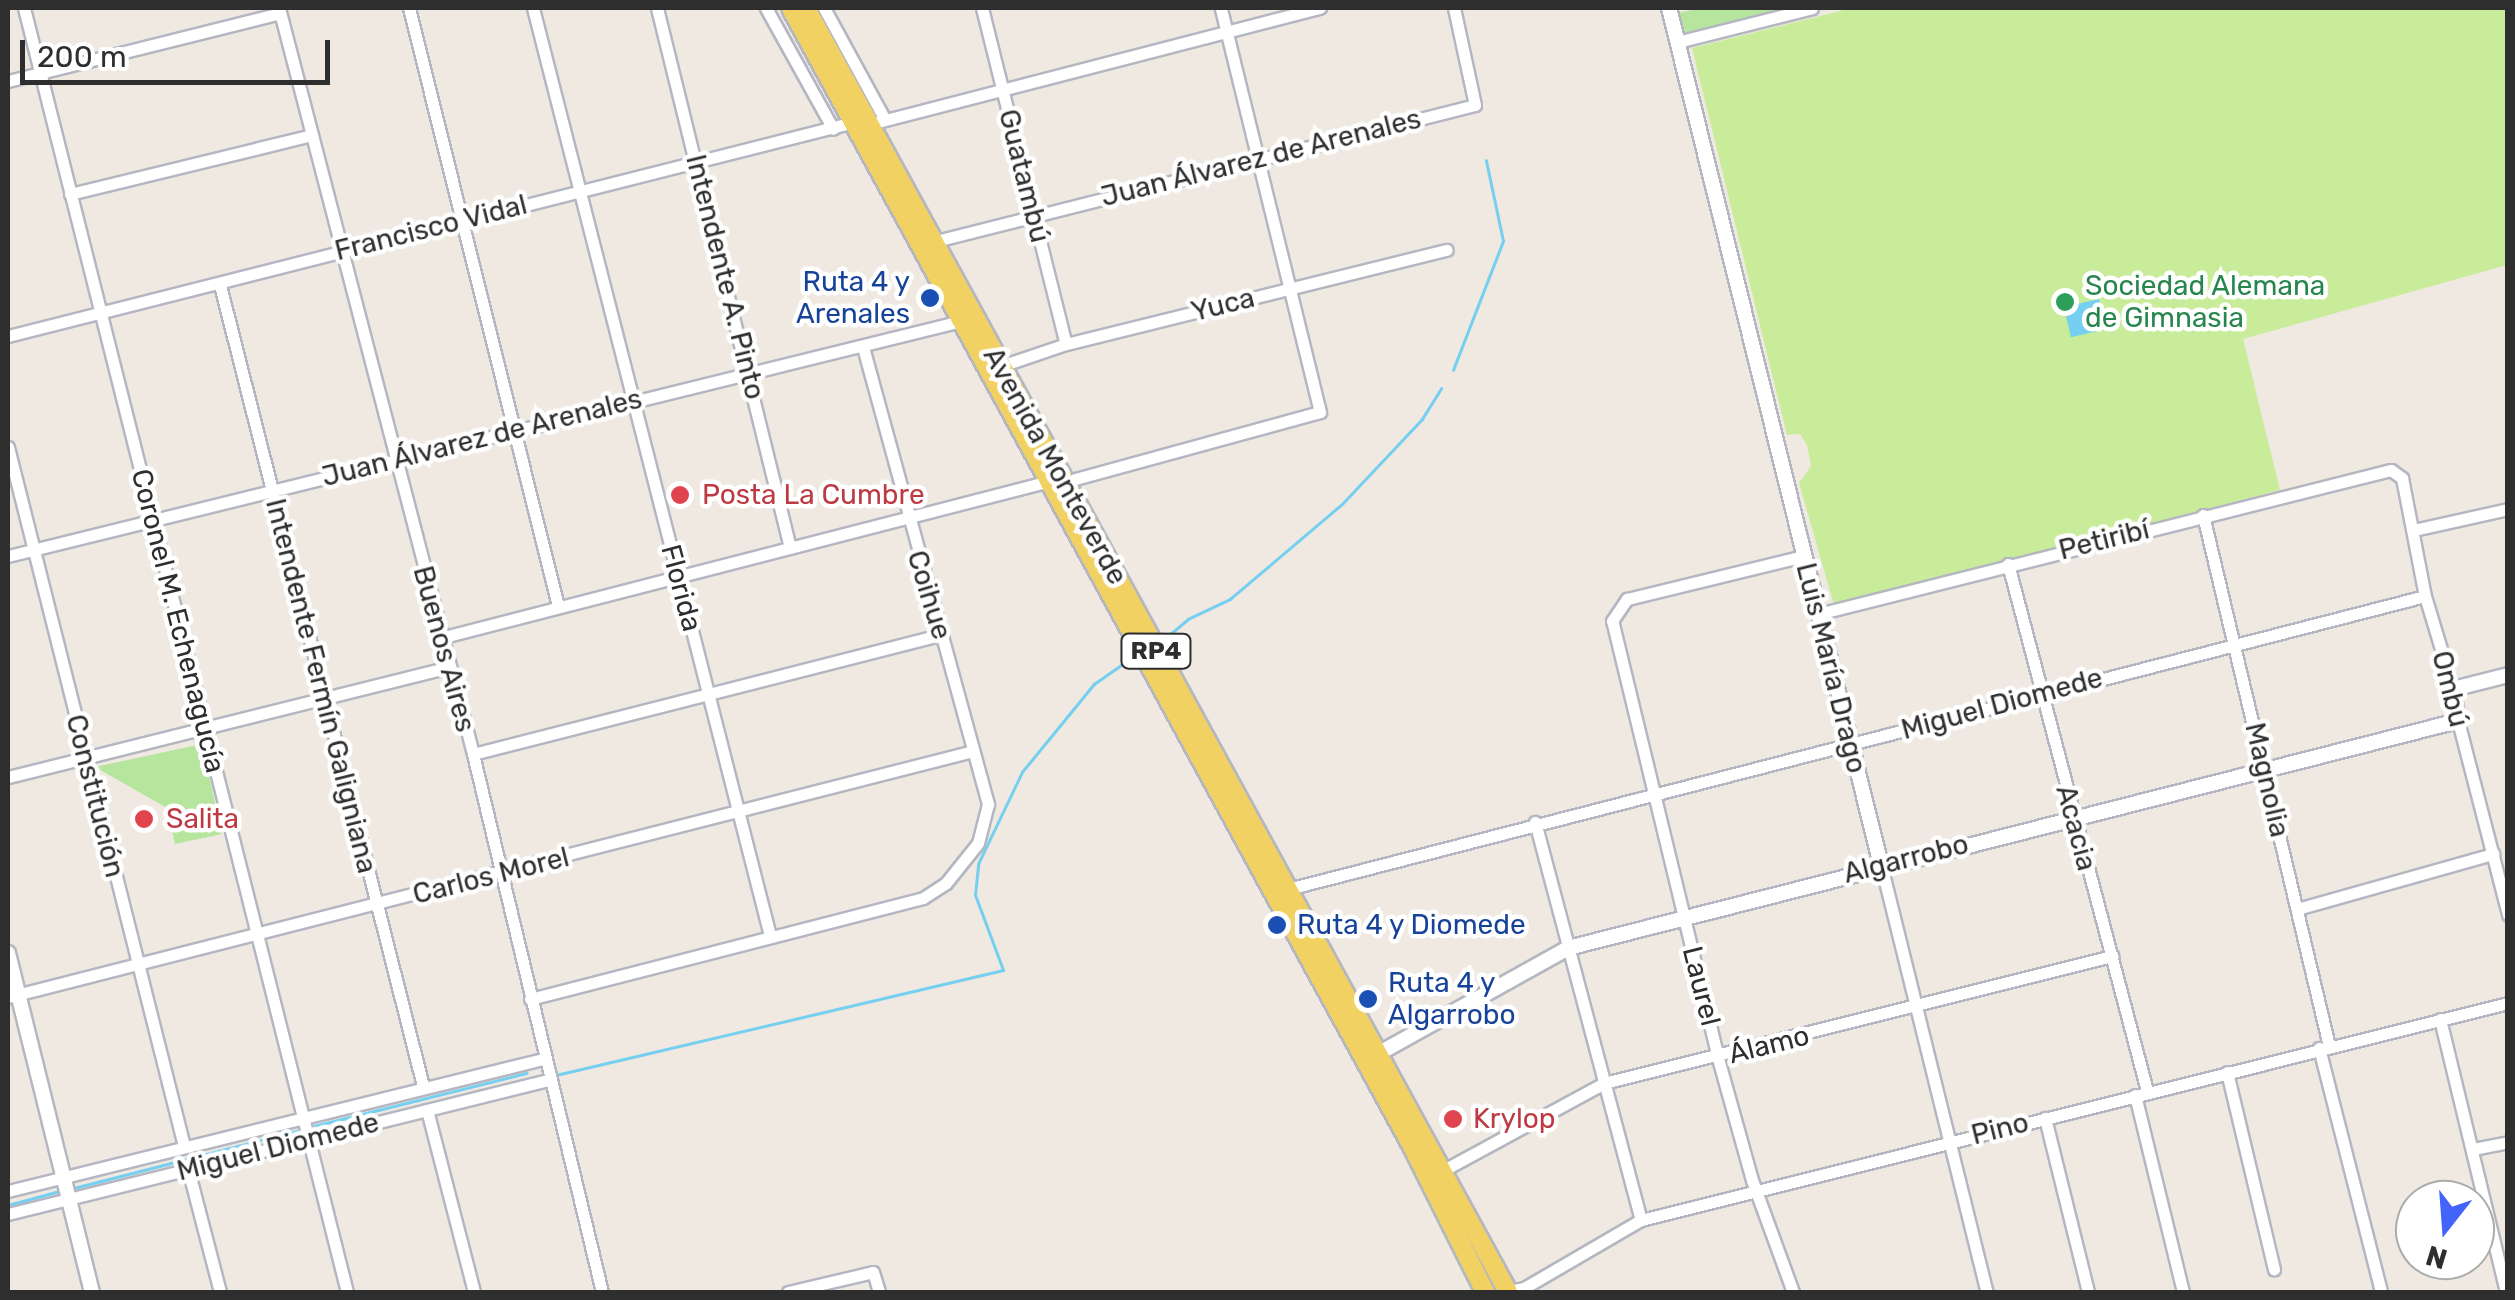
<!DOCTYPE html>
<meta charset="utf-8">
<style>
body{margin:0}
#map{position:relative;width:2515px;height:1300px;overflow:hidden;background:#efe9e1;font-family:Rubik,sans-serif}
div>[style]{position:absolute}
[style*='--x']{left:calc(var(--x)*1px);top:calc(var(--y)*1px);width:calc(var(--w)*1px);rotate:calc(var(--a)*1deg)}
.green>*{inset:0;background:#b6e59e}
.pitch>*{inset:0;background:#c9ec9a}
.water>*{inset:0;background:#75cff0;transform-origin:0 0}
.stream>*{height:2.5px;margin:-1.25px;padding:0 1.25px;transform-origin:1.25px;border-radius:1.25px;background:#75cff0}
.roads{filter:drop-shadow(2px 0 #b4b7c1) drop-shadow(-2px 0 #b4b7c1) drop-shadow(0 2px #b4b7c1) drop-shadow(0 -2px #b4b7c1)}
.minor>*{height:11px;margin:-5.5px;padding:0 5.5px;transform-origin:5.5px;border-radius:5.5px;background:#fff}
.tertiary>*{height:14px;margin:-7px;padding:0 7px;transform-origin:7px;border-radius:7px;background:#fff}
.primary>*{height:18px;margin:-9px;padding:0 9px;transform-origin:9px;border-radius:9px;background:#f2d163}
.dots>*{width:28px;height:28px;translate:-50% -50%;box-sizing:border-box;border:5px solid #fff;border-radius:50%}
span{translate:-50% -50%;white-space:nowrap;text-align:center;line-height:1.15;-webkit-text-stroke:9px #fff;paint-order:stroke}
.shield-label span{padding:2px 8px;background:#fff;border:2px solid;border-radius:8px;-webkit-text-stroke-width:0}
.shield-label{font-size:25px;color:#2e2e2e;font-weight:700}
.street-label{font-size:28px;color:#2e2e2e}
.transit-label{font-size:28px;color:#164399}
.right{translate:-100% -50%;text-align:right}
.left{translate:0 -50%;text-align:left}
.leisure-label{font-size:28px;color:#27864d}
.health-label{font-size:28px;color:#be3a42}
.frame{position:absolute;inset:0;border:10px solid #2e2e2e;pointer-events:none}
.north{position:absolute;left:2395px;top:1180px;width:100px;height:100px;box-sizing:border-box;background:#fff;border:2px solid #ababab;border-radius:50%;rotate:197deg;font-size:28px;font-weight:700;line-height:40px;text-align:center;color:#2e2e2e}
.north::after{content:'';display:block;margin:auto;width:35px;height:45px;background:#4264fb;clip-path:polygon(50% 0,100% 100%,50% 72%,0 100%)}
.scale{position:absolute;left:20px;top:40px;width:310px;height:45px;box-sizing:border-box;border:5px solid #2e2e2e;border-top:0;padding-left:12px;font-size:30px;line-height:35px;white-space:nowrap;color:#2e2e2e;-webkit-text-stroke:8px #fff;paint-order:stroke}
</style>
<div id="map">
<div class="green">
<div style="clip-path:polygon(1702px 8px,1801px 8px,1682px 38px,1677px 13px)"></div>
<div style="clip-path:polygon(202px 744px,222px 834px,175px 844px,167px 808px,95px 767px)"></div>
</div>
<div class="pitch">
<div style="clip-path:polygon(1852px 8px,2507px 8px,2507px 265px,2243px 339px,2280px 490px,1834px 605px,1799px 483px,1811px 466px,1807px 445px,1800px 434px,1787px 435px,1692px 48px)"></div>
</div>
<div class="water">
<div style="left:2099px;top:299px;width:31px;height:36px;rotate:77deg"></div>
</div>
<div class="stream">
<div style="--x:1453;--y:370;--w:138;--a:-68.8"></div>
<div style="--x:1503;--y:241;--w:82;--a:-102"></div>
<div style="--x:1162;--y:641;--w:34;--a:-40"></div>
<div style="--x:1188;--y:619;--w:47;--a:-25.5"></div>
<div style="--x:1230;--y:599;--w:147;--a:-40.3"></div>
<div style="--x:1342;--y:504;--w:117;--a:-46.7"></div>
<div style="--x:1422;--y:419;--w:36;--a:-58"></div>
<div style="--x:556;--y:1075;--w:459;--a:-13.2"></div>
<div style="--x:1003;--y:970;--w:80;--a:-110.5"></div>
<div style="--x:975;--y:895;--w:31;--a:-84"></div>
<div style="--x:978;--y:864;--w:102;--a:-64.4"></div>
<div style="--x:1022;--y:772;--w:114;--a:-50.7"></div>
<div style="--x:1094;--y:684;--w:37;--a:-35"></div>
<div style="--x:314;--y:1126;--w:219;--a:-14"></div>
<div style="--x:74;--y:1188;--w:233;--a:-14.4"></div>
<div style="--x:8;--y:1205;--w:54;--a:-15.1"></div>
</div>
<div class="roads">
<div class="minor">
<div style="--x:24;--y:8;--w:1324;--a:75.88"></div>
<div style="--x:279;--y:8;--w:771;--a:75.42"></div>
<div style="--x:473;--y:754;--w:553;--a:76.52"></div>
<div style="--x:409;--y:8;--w:616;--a:76.01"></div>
<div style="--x:533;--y:8;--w:958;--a:75.67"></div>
<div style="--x:657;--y:8;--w:556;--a:76.16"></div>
<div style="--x:766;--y:8;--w:138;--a:61"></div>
<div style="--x:824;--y:8;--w:123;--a:61.4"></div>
<div style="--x:982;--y:8;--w:346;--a:76"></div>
<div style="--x:1677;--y:42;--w:139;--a:-14.1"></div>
<div style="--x:8;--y:81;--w:280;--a:-14"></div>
<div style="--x:870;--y:124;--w:465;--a:-14.5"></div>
<div style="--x:70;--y:194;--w:249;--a:-13.7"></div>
<div style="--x:932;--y:242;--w:560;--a:-14.16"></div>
<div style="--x:1475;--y:105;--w:99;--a:-102.2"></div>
<div style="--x:220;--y:285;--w:826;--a:75.78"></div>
<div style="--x:8;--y:336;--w:873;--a:-14.2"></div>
<div style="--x:1001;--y:366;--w:69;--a:-18.7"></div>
<div style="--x:1066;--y:344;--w:392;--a:-13.9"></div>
<div style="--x:8;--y:447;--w:721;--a:75.87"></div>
<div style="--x:1064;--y:482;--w:265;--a:-15.3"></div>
<div style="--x:1320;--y:412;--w:416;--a:-103.8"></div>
<div style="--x:2203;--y:515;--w:546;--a:76.65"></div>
<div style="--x:2414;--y:530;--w:96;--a:-12.6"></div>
<div style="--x:8;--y:556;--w:977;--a:-13.85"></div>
<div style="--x:2008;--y:564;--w:545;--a:75.22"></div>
<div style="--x:1818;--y:614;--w:591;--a:-14.11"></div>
<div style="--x:2391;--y:470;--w:14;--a:36"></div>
<div style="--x:2402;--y:478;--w:120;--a:79"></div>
<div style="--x:2425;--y:596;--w:97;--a:73.2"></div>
<div style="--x:440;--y:638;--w:626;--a:-14.44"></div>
<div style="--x:2458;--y:721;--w:200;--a:75.5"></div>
<div style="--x:473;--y:754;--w:483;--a:-14.3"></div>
<div style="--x:8;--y:777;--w:455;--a:-14"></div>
<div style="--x:1535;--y:822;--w:412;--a:75.1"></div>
<div style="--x:1881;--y:865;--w:440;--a:76.1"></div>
<div style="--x:1288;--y:889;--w:1174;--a:-14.45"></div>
<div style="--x:2297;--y:909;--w:204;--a:-15.7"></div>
<div style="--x:8;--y:997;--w:996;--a:-14.3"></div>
<div style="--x:530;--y:999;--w:406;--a:-14.4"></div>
<div style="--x:923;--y:898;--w:27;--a:-33"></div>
<div style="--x:946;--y:883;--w:51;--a:-51.3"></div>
<div style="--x:978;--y:843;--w:40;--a:-75.6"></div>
<div style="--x:988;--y:804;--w:475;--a:-105.3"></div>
<div style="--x:2440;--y:1019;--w:281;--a:76.4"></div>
<div style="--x:2319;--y:1048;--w:252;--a:75.7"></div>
<div style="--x:2227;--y:1072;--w:203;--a:76.6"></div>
<div style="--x:2135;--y:1095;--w:203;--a:76.3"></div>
<div style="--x:427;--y:1110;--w:188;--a:75.5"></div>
<div style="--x:2045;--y:1118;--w:179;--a:76.1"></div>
<div style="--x:2473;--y:1149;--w:36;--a:-11"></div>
<div style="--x:188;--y:1169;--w:127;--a:75.4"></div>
<div style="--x:1442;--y:1171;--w:184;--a:-28.5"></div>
<div style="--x:1604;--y:1083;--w:524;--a:-14.04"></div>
<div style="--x:8;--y:1191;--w:551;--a:-13.86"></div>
<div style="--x:8;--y:1214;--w:556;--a:-13.94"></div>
<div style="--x:788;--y:1292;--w:87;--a:-13.2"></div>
<div style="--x:873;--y:1272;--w:21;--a:73"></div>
<div style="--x:1502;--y:1292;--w:22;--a:-10"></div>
<div style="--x:1524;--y:1288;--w:135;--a:-30.2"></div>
<div style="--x:1641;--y:1220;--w:894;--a:-14.05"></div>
<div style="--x:1793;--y:1292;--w:119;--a:-110.1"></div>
<div style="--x:1752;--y:1180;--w:127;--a:-105.6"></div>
<div style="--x:1718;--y:1058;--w:450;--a:-103.6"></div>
<div style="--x:1612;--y:621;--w:27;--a:-56"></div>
<div style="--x:1627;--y:599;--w:181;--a:-13.7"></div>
</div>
<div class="tertiary">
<div style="--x:1669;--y:8;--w:883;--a:76.11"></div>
<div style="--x:8;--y:953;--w:349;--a:76.1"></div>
<div style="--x:1376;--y:1055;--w:220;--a:-29.1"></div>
<div style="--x:1568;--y:948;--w:918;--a:-14.31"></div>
<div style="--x:2458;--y:721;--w:32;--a:-99"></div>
<div style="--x:2453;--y:689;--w:57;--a:-14.3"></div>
</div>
<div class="primary">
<div style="--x:791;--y:8;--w:1296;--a:61.38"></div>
<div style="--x:1412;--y:1146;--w:163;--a:63.4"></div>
<div style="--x:806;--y:8;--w:1463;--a:61.33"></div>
</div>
</div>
<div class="dots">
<div style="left:930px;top:298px;background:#1a4fb4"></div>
<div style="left:2065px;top:302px;background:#2e9e5b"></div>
<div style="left:680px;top:495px;background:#e0444e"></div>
<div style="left:144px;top:819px;background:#e0444e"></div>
<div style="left:1277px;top:925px;background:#1a4fb4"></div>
<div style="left:1368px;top:999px;background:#1a4fb4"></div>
<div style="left:1453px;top:1119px;background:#e0444e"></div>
</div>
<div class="shield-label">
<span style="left:1156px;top:651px">RP4</span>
</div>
<div class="street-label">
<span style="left:1261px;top:158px;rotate:-14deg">Juan Álvarez de Arenales</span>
<span style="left:1024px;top:176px;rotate:76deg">Guatambú</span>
<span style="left:431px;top:228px;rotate:-14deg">Francisco Vidal</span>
<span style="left:725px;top:277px;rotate:76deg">Intendente A. Pinto</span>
<span style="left:1223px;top:305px;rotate:-14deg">Yuca</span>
<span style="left:482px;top:438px;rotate:-14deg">Juan Álvarez de Arenales</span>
<span style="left:1055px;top:466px;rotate:61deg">Avenida Monteverde</span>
<span style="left:2104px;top:540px;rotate:-14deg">Petiribí</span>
<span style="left:681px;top:588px;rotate:75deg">Florida</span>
<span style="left:929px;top:595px;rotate:73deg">Coihue</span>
<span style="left:178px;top:621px;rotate:76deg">Coronel M. Echenagucía</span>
<span style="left:444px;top:649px;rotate:75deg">Buenos Aires</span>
<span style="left:1831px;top:668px;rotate:76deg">Luis María Drago</span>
<span style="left:321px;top:686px;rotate:76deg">Intendente Fermín Galigniana</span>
<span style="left:2450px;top:689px;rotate:76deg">Ombú</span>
<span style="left:2002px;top:704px;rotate:-15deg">Miguel Diomede</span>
<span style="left:2267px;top:780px;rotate:77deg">Magnolia</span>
<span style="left:95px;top:796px;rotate:76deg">Constitución</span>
<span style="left:2076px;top:828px;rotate:75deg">Acacia</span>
<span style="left:1906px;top:859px;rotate:-14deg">Algarrobo</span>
<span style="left:491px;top:876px;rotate:-14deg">Carlos Morel</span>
<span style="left:1701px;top:986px;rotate:76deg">Laurel</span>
<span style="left:1769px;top:1045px;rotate:-14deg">Álamo</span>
<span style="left:2000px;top:1129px;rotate:-14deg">Pino</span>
<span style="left:278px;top:1147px;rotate:-14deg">Miguel Diomede</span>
</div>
<div class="transit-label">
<span class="right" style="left:910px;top:298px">Ruta 4 y<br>Arenales</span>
<span class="left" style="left:1297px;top:925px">Ruta 4 y Diomede</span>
<span class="left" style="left:1388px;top:999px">Ruta 4 y<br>Algarrobo</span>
</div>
<div class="leisure-label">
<span class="left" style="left:2085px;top:302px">Sociedad Alemana<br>de Gimnasia</span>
</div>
<div class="health-label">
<span class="left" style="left:702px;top:495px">Posta La Cumbre</span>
<span class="left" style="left:166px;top:819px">Salita</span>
<span class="left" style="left:1473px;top:1119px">Krylop</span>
</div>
<div class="frame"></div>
<div class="north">N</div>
<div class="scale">200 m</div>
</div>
